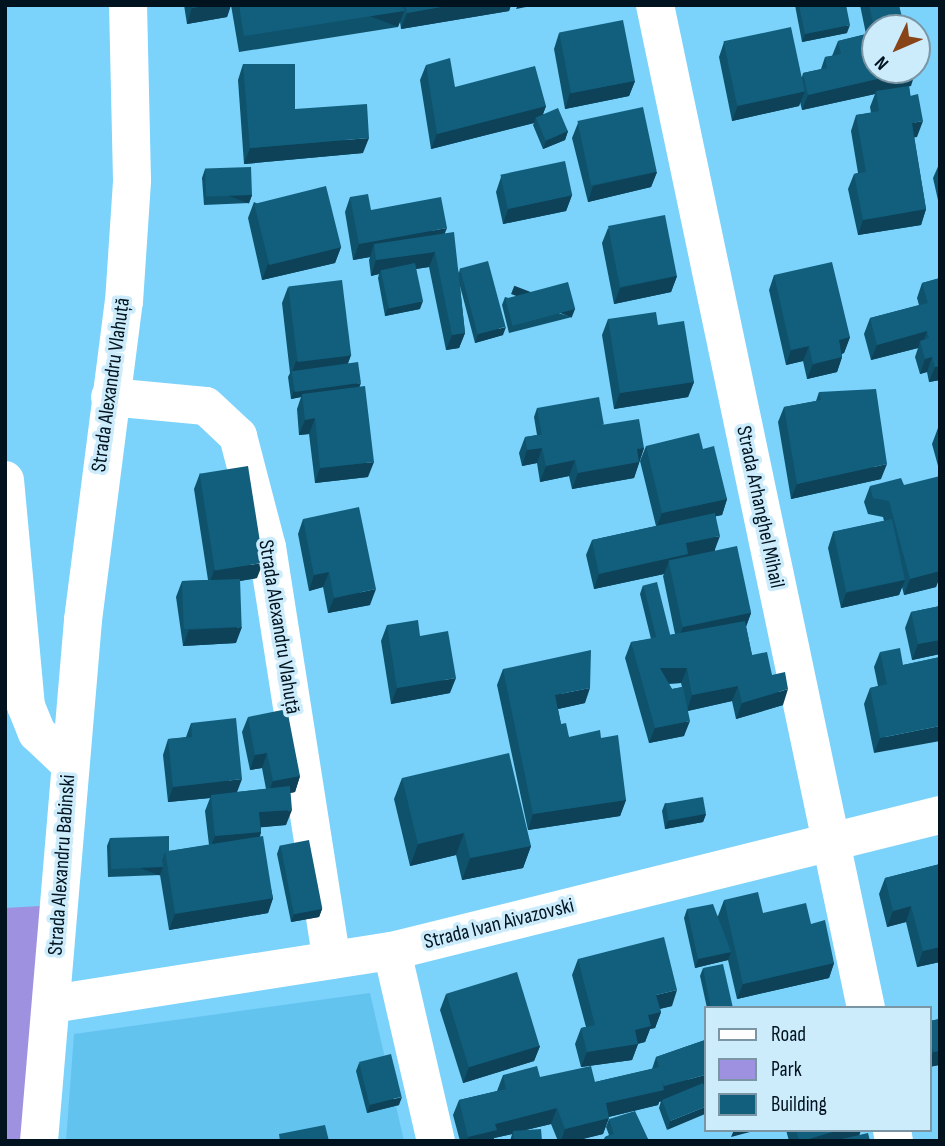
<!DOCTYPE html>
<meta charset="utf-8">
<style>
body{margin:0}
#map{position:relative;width:945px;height:1146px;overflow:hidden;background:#7bd2fb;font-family:"Sofia Sans Condensed",sans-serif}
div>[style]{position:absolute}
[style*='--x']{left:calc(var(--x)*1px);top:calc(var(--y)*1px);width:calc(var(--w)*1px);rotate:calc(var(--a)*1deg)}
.built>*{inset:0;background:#63c3ef}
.green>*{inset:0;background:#9e92e0}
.minor>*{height:38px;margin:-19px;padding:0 19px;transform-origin:19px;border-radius:19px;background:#fff}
.tertiary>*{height:38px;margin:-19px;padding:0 19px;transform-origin:19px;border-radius:19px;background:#fff}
.wall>*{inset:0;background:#0f526c}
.shaded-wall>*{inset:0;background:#0d4258;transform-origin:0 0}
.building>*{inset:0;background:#125f7d;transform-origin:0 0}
span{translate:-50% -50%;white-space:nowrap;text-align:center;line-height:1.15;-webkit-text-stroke:7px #ccecfc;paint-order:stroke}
.street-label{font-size:21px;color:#00131f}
.frame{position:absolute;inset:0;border:7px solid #00131f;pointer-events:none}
.legend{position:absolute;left:704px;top:1006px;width:228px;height:126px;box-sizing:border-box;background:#ccecfc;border:2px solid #7a95a4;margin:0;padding:9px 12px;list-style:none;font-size:21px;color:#00131f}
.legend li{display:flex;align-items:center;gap:14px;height:35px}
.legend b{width:35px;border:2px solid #7a95a4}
.north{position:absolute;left:861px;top:14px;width:70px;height:70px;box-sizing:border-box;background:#ccecfc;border:2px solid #7a95a4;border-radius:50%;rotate:226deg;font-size:19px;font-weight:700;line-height:28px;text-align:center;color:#00131f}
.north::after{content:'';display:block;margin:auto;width:24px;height:32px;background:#884418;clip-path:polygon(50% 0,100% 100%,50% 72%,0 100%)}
</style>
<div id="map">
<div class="built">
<div style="clip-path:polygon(370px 993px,404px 1141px,66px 1141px,74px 1034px)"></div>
</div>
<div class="green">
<div style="clip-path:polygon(58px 905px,39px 1141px,5px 1141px,5px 908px)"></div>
</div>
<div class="minor">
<div style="--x:655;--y:5;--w:1025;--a:78.12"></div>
<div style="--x:110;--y:397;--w:96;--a:5.4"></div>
<div style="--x:206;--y:406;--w:44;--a:43.2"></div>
<div style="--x:238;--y:436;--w:115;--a:75.4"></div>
<div style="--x:267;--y:547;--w:418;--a:81.1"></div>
<div style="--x:5;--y:480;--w:227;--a:84.7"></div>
<div style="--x:26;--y:706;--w:29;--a:68"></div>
<div style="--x:37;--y:733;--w:45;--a:43.2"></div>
<div style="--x:392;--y:951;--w:195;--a:77"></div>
<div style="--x:52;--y:1004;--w:344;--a:-8.9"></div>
<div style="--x:392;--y:951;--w:565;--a:-13.94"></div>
<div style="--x:892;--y:1130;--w:11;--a:80"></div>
</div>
<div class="tertiary">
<div style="--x:39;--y:1141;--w:523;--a:-85.17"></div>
<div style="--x:83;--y:620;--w:321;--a:-82.7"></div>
<div style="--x:124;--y:302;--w:122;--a:-86.2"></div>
<div style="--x:132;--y:180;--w:175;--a:-91.3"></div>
</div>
<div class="wall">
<div style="clip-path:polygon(184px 5px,231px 5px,227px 17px,187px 24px)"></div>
<div style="clip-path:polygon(231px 5px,511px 5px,509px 11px,401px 29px,400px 22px,398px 27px,239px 52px)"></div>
<div style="clip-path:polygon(795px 5px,846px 5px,847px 33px,802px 42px)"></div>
<div style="clip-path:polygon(860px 5px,899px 5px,898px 27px,911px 86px,909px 86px,917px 137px,914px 137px,926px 209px,921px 225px,858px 235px,848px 189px,854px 174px,858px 173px,851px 131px,856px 115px,871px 113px,870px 107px,875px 94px,802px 110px,800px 102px,799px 106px,732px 121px,719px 57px,724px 42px,802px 77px,803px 73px,821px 69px,825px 57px,832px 56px,838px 41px,866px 34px)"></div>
<div style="clip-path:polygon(559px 33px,635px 81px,629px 96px,565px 109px,554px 49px)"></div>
<div style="clip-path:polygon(243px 64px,295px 109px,363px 153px,244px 164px,238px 80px)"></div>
<div style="clip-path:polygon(426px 65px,455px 87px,546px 106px,543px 114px,568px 131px,565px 140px,543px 149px,533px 125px,534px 123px,431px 149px,420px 80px)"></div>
<div style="clip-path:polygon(578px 123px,657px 172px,651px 187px,588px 202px,572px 138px)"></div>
<div style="clip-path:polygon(940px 162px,940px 209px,933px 178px)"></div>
<div style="clip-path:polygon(205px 169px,252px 195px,249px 203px,204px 205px,202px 178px)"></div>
<div style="clip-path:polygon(501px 177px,572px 195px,566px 211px,503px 224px,496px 192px)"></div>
<div style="clip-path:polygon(350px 197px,371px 210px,444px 234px,459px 273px,460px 268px,503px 335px,475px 343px,460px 286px,465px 333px,459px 348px,446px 350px,429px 267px,416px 269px,420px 309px,385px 316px,378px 278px,379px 274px,371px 276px,369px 260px,370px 257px,353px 260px,345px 212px)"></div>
<div style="clip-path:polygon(254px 202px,341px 247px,335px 263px,262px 280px,248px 218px)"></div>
<div style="clip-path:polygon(608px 228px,677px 276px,671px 292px,614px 304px,602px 243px)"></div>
<div style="clip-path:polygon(774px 275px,850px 337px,844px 353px,842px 354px,842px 357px,837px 372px,807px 379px,803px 361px,786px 365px,769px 290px)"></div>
<div style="clip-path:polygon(940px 278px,940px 380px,929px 382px,927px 372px,920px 374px,915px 357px,918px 348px,871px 360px,864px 334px,870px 318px,919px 305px,917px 298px,922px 283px)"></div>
<div style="clip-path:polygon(288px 287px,351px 355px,348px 363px,359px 387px,368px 477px,315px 483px,309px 434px,299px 435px,297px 409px,301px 397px,291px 399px,288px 377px,290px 373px,282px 303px)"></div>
<div style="clip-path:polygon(505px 297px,572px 317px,509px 333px,502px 305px)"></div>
<div style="clip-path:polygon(608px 319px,658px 325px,694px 382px,688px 397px,614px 409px,602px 335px)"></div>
<div style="clip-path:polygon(819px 392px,881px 479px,791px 499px,778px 422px,784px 407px,816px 401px)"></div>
<div style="clip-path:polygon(537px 408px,604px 425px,644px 448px,634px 478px,572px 489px,569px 476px,540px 482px,537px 463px,522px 466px,519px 453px,525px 437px,537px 435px,534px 417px)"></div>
<div style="clip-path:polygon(940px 425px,940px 473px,932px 444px,938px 428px)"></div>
<div style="clip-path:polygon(evenodd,646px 446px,703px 449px,727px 499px,722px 515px,716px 516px,715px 551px,751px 613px,746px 627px,752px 655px,772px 675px,783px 705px,736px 719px,732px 701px,688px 711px,684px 736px,649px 743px,625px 658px,631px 642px,651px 639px,640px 594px,643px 585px,670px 635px,675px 634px,663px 576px,664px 574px,594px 589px,586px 555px,592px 540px,656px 526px,640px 461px,646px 446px,681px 683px,682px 687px,672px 689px,669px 684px,681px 683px)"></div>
<div style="clip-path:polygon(200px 473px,257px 578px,240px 581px,236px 643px,183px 646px,176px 597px,182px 581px,208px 580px,194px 489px)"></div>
<div style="clip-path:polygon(904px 485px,939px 577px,936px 587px,904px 595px,902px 587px,899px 595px,841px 608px,828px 548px,833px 532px,884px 521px,883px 517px,868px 514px,864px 502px,870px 486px)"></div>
<div style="clip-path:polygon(303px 519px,370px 605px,328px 613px,323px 587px,309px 591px,298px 534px)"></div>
<div style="clip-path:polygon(940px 606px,940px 654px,912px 660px,905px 628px,911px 612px)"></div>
<div style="clip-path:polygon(387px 625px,420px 636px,450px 693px,391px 704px,381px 641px)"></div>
<div style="clip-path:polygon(880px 652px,903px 665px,940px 657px,874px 753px,864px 704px,870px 688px,878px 686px,874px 667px)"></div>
<div style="clip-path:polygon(503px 669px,585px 703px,558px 709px,561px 724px,569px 737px,601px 738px,626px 800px,620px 816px,528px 830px,497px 685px)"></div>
<div style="clip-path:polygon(248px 717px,300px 776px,295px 792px,290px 793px,286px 825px,261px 827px,261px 832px,260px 837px,273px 898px,268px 913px,169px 930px,160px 875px,108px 877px,107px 846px,110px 838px,169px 851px,209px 845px,205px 811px,210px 798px,168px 802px,163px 755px,168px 739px,186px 737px,191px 723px,237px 792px,266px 789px,262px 768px,250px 770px,242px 732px)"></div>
<div style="clip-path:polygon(402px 778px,531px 846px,523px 868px,462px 880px,456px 855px,410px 866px,394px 799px)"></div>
<div style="clip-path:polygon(665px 803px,706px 814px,703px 822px,665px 829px,662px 811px)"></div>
<div style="clip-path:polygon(280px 845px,322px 909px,319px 917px,291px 922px,277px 854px)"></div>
<div style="clip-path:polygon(940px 864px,940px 962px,917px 967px,906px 922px,887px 927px,879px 894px,885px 878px)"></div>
<div style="clip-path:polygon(724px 900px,763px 913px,811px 924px,834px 963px,829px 978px,737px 999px,728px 960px,695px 968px,684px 918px,687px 909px,718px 916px)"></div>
<div style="clip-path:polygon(578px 959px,672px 1006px,660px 1009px,661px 1012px,655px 1028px,650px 1029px,645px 1042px,638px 1044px,632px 1060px,581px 1067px,575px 1044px,581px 1028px,586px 1027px,572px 975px)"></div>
<div style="clip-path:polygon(703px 968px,733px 1008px,707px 1008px,700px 976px)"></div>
<div style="clip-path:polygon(446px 994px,540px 1046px,534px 1061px,463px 1083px,440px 1010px)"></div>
<div style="clip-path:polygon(940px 1019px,940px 1071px,939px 1065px,929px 1067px,929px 1021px)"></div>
<div style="clip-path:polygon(705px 1040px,667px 1130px,659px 1108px,661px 1101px,659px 1102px,658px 1105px,609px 1117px,603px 1134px,574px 1141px,558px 1141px,551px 1124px,526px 1130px,542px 1141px,510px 1141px,512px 1134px,494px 1138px,493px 1141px,460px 1141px,453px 1115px,459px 1100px,497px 1091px,503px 1075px,595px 1082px,652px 1069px,656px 1057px)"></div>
<div style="clip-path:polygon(359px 1063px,399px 1105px,367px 1113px,356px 1071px)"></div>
<div style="clip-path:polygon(609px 1119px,649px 1141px,603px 1141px,605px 1137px,609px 1135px,606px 1127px)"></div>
<div style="clip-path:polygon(786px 1130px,861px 1130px,859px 1135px,870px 1141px,789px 1141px)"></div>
</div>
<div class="shaded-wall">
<div style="clip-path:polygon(209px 5px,231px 5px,227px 17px,187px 24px,192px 8px)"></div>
<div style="clip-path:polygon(453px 5px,511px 5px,509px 11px,401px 29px,407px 13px)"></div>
<div style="clip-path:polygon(518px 5px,536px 5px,516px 9px)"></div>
<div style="left:404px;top:11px;width:17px;height:162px;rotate:111deg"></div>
<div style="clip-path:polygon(902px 17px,898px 28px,875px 28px,875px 37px,867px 39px,873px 23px)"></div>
<div style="clip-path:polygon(850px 25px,847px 33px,802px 42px,805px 34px)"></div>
<div style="clip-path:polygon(916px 70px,911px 86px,876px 94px,876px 91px,875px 94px,802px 110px,808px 95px)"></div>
<div style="clip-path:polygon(635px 81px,629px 96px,565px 109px,570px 93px)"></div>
<div style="clip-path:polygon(805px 91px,799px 106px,732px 121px,738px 105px)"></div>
<div style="clip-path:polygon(546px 106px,540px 122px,536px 117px,534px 123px,431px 149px,437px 134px)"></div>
<div style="clip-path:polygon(923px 121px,917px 137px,906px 139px,912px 123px)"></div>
<div style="clip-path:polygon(568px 131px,565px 140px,543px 149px,546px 141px)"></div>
<div style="clip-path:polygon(369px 138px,363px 153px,244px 164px,250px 148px)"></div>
<div style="clip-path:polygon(657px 172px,651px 187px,588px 202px,593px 186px)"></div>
<div style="left:252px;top:195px;width:9px;height:45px;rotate:111deg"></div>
<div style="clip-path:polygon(572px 195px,566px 211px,503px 224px,508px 209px)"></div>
<div style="clip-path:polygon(926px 209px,921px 225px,858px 235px,863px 220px)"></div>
<div style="clip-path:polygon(447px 228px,441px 243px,374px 244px,370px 257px,353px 260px,359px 244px)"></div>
<div style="clip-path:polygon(341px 247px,335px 263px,262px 280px,268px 264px)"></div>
<div style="clip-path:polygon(435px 252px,429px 267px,382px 274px,381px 270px,379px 274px,371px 276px,376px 260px)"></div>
<div style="clip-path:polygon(677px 276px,671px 292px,614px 304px,620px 288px)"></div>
<div style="clip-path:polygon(423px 301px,420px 309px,385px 316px,388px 308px)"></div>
<div style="left:575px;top:309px;width:9px;height:65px;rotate:111deg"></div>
<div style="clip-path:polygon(506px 327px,503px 335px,475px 343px,478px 334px)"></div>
<div style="clip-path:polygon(927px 331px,922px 346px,920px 341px,918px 348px,871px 360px,877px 345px)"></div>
<div style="clip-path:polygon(465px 333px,459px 348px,446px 350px,452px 335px)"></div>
<div style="clip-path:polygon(850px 337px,844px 353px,833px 356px,839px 340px)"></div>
<div style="clip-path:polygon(809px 346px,803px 361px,786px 365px,791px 350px)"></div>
<div style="clip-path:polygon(351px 355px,345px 371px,292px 373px,296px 361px)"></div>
<div style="clip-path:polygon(842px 357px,837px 372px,807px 379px,813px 364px)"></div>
<div style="clip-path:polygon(932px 357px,927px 372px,920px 374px,925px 359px)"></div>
<div style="clip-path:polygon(940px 366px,940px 380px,929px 382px,935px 367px)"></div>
<div style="clip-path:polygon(694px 382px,688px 397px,614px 409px,620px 393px)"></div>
<div style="clip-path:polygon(361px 383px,358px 391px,302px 394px,301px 397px,291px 399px,294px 390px)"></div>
<div style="clip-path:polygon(315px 418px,309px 434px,299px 435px,305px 420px)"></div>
<div style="clip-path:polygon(542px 448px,537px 463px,522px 466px,527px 450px)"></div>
<div style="clip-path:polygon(644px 448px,634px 478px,572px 489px,578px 473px,637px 449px)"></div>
<div style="clip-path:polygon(575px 460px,569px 476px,540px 482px,546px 466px)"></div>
<div style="clip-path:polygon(374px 462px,368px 477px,315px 483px,320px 468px)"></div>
<div style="clip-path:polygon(887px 464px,881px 479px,791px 499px,797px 484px)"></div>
<div style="clip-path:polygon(727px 499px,722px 515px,656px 529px,662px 513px)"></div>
<div style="clip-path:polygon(720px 536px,714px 552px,669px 561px,664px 574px,594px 589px,599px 574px,686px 543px)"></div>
<div style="clip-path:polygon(940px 562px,940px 577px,936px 587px,904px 595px,910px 579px)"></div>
<div style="clip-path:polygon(263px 563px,257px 578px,209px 586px,214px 570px)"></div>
<div style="clip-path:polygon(329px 572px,323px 587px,309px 591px,314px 575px)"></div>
<div style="clip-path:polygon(905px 580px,899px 595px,841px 608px,846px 593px)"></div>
<div style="clip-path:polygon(376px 589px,370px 605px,328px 613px,334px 598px)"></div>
<div style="clip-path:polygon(751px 613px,745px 629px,677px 643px,683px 627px)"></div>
<div style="clip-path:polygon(242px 627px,236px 643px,183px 646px,189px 630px)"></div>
<div style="clip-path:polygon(940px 640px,940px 654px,912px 660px,918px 644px)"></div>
<div style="clip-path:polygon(660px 668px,687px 668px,681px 683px,654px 684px)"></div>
<div style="clip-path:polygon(456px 678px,450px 693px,391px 704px,397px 688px)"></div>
<div style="clip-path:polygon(738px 686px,732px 701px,687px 711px,692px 695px)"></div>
<div style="clip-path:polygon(590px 688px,585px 703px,549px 711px,555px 695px)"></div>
<div style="clip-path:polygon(788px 689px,783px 705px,736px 719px,742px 703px)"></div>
<div style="clip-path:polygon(690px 721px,684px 736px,649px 743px,655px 728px)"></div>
<div style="clip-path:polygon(940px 726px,940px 741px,874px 753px,880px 738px)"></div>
<div style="clip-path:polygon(267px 753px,262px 768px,250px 770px,255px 755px)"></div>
<div style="clip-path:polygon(300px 776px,295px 792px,267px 797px,273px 781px)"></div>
<div style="clip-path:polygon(242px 779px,236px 795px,211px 795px,210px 798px,168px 802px,173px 787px)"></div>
<div style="clip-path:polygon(626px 800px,620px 816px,528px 830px,533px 814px)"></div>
<div style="clip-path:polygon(292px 810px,286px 825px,254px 828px,259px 812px)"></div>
<div style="clip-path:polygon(706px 814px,703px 822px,665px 829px,668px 821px)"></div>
<div style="clip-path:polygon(261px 832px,255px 848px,209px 852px,215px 836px)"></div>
<div style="clip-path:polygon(464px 833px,456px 855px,410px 866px,418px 844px)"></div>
<div style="clip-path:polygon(531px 846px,523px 868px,462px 880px,470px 858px)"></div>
<div style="left:163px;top:867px;width:9px;height:52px;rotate:111deg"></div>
<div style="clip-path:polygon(273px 898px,268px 913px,169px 930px,175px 914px)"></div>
<div style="clip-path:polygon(911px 906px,906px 922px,887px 927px,893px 911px)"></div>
<div style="clip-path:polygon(322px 909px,319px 917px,291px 922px,294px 914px)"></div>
<div style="clip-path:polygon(940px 947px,940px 962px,917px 967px,923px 951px)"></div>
<div style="clip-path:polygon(731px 952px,728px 960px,695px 968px,698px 959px)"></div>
<div style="clip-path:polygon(834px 963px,829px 978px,737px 999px,743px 984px)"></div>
<div style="clip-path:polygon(677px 990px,672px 1006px,650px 1011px,656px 995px)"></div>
<div style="clip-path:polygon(661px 1012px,655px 1028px,650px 1029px,645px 1042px,635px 1044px,638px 1044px,632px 1060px,581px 1067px,587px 1052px,648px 1015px)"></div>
<div style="clip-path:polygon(540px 1046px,534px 1061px,463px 1083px,469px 1067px)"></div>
<div style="clip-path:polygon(940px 1051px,940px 1062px,939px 1065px,929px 1067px,929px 1063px,933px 1052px)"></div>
<div style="clip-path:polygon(705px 1075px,705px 1089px,659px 1102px,658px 1105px,600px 1119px,606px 1103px,663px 1090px,664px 1086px)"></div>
<div style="clip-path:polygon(402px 1097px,399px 1105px,367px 1113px,370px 1105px)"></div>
<div style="clip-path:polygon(705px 1107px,705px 1114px,667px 1130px,670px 1121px)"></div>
<div style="clip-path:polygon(557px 1108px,551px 1124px,513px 1133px,513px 1131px,512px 1134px,494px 1138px,493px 1141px,467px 1141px,468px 1137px,495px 1124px)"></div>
<div style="clip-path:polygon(609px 1118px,603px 1134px,575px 1141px,561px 1141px,565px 1129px)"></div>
<div style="clip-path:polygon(734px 1130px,751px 1130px,750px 1132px,731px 1137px)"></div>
<div style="clip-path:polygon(839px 1130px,861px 1130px,858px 1139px,851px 1141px,802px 1141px)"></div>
</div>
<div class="building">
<div style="clip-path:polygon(192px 5px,209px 5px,192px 8px)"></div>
<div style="clip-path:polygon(239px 5px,403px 5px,404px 11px,244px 36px)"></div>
<div style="clip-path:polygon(405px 5px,453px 5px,407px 13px)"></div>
<div style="clip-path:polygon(799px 5px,846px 5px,850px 25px,805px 34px)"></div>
<div style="clip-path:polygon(869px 5px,899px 5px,902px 17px,873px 23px)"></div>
<div style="left:623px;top:20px;width:62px;height:65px;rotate:79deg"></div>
<div style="clip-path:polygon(906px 25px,907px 28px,895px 28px)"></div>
<div style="left:791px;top:27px;width:66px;height:69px;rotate:78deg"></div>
<div style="clip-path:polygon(875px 32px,875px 70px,916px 70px,808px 95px,803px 73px,827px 68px,825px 57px,841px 54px,838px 41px)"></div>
<div style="clip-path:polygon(450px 58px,455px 87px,535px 66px,546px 106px,437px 134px,426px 65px)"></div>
<div style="clip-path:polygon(243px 64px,295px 64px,295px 109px,367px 104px,369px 138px,250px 148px)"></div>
<div style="clip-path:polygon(909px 86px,910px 96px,918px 94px,923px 121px,912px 123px,926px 209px,863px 220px,854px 174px,866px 172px,856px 115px,879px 111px,876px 91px)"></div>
<div style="left:643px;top:107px;width:66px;height:67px;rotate:78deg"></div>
<div style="left:558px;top:108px;width:25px;height:24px;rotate:67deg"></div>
<div style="left:565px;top:161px;width:35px;height:66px;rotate:78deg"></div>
<div style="left:251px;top:167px;width:28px;height:46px;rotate:88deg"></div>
<div style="left:326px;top:186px;width:63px;height:74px;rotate:76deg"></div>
<div style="clip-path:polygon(368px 194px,371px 210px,441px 197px,447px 228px,359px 244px,350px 197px)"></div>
<div style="left:665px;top:215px;width:62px;height:58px;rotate:79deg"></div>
<div style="clip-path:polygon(454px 232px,465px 333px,452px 335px,435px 252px,376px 260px,374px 244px)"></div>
<div style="left:488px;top:261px;width:68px;height:29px;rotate:75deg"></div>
<div style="clip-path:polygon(832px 262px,850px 337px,839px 340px,842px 357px,813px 364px,809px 346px,791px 350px,774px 275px)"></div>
<div style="left:415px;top:263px;width:39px;height:35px;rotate:78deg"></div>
<div style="clip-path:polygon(940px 278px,940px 366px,935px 367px,932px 357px,925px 359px,920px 341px,929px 338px,927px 331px,877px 345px,870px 318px,928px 303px,922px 283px)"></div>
<div style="left:342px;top:280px;width:76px;height:54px;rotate:83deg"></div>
<div style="left:568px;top:282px;width:28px;height:65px;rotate:75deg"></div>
<div style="clip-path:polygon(656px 312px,658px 325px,684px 321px,694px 382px,620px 393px,608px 319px)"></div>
<div style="left:358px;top:362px;width:21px;height:67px;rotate:82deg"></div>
<div style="clip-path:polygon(365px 386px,374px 462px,320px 468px,315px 418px,305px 420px,302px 394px)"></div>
<div style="clip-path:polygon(876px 389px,887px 464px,797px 484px,784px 407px,821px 400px,819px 392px)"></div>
<div style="left:599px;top:397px;width:28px;height:63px;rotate:80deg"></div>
<div style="clip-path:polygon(639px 419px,644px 448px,637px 449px,639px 462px,578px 473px,575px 460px,546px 466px,542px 448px,527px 450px,525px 437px)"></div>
<div style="clip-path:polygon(699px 433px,703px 449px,714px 446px,727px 499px,662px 513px,646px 446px)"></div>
<div style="left:248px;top:466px;width:98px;height:49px;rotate:81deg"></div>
<div style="clip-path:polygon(940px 476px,940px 571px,910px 579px,889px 501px,873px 498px,870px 486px,901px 478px,904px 485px)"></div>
<div style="clip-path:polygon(359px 507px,376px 589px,334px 598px,329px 572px,314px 575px,303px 519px)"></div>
<div style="clip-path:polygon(715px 513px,720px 536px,686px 543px,688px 554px,599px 574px,592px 540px)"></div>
<div style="left:892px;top:519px;width:62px;height:60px;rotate:78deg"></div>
<div style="left:737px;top:546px;width:68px;height:70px;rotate:78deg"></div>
<div style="left:240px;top:579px;width:48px;height:58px;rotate:88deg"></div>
<div style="left:657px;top:582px;width:55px;height:14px;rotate:76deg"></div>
<div style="clip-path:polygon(940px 606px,940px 640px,918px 644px,911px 612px)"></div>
<div style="clip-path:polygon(418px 620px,420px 636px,448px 631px,456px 678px,397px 688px,387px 625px)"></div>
<div style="clip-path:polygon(745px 621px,752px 655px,767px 652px,772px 675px,785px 672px,788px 689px,742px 703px,738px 686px,692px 695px,687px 668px,660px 668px,672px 689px,683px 687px,690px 721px,655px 728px,631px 642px)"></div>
<div style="clip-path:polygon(900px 648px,903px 665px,940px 657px,940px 726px,880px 738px,870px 688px,887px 684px,880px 652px)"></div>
<div style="clip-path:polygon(591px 650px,590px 688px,555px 695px,561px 724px,566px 723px,569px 737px,600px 730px,601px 738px,618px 735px,626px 800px,533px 814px,503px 669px)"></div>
<div style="clip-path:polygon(287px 709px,300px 776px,273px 781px,267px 753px,255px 755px,248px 717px)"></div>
<div style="clip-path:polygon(236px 718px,242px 779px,173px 787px,168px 739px,192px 737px,191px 723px)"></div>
<div style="clip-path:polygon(509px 753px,531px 846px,470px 858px,464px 833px,418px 844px,402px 778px)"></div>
<div style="clip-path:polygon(290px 786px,292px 810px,259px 812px,261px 832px,215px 836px,211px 795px)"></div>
<div style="left:703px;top:797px;width:17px;height:38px;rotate:80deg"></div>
<div style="clip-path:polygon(169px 836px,169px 851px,165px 852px,162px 860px,163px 867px,111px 869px,110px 838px)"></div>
<div style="left:263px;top:836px;width:63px;height:99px;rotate:81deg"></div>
<div style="left:309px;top:840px;width:70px;height:29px;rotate:79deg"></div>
<div style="clip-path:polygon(940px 864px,940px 947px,923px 951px,911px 906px,893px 911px,885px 878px)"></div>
<div style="clip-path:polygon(758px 892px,763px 913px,806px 903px,811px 924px,825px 920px,834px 963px,743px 984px,724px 900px)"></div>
<div style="clip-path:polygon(713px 904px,731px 952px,698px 959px,687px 909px)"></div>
<div style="clip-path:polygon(664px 937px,677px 990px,656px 995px,661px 1012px,648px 1015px,651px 1026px,635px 1030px,638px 1044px,587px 1052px,581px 1028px,595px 1025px,578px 959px)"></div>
<div style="clip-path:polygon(723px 964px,733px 1008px,711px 1008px,703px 968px)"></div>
<div style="left:517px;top:972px;width:77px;height:74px;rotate:73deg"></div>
<div style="clip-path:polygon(940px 1019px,940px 1051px,933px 1052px,929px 1032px,929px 1021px)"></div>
<div style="clip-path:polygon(705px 1040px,705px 1075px,664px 1086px,661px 1079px,664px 1090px,606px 1103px,609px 1118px,565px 1129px,557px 1108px,495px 1124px,497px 1130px,468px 1137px,459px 1100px,506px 1089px,503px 1075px,537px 1066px,540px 1077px,591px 1066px,595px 1082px,659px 1067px,656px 1057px)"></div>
<div style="left:391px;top:1054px;width:44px;height:33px;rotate:76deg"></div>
<div style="clip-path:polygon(703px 1083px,705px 1089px,705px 1107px,670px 1121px,662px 1100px)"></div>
<div style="clip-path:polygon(635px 1111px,649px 1141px,606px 1141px,605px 1137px,614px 1134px,609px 1119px)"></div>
<div style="clip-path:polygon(325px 1125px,329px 1141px,280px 1141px,279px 1134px)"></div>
<div style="clip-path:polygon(541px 1129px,542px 1141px,514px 1141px,513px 1131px)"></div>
<div style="clip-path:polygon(796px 1130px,839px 1130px,802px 1141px,799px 1141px)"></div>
<div style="clip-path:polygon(868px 1133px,870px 1141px,833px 1141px)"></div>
</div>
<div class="street-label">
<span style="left:111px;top:385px;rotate:-82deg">Strada Аlexandru Vlahuță</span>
<span style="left:760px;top:507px;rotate:78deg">Strada Arhanghel Mihail</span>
<span style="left:279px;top:627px;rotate:81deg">Strada Alexandru Vlahuță</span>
<span style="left:62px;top:865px;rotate:-86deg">Strada Alexandru Babinski</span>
<span style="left:499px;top:924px;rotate:-14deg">Strada Ivan Aivazovski</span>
</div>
<div class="frame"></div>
<ul class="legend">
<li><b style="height:9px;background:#fff"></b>Road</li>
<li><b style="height:19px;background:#9e92e0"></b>Park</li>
<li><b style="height:19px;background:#125f7d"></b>Building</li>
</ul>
<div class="north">N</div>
</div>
